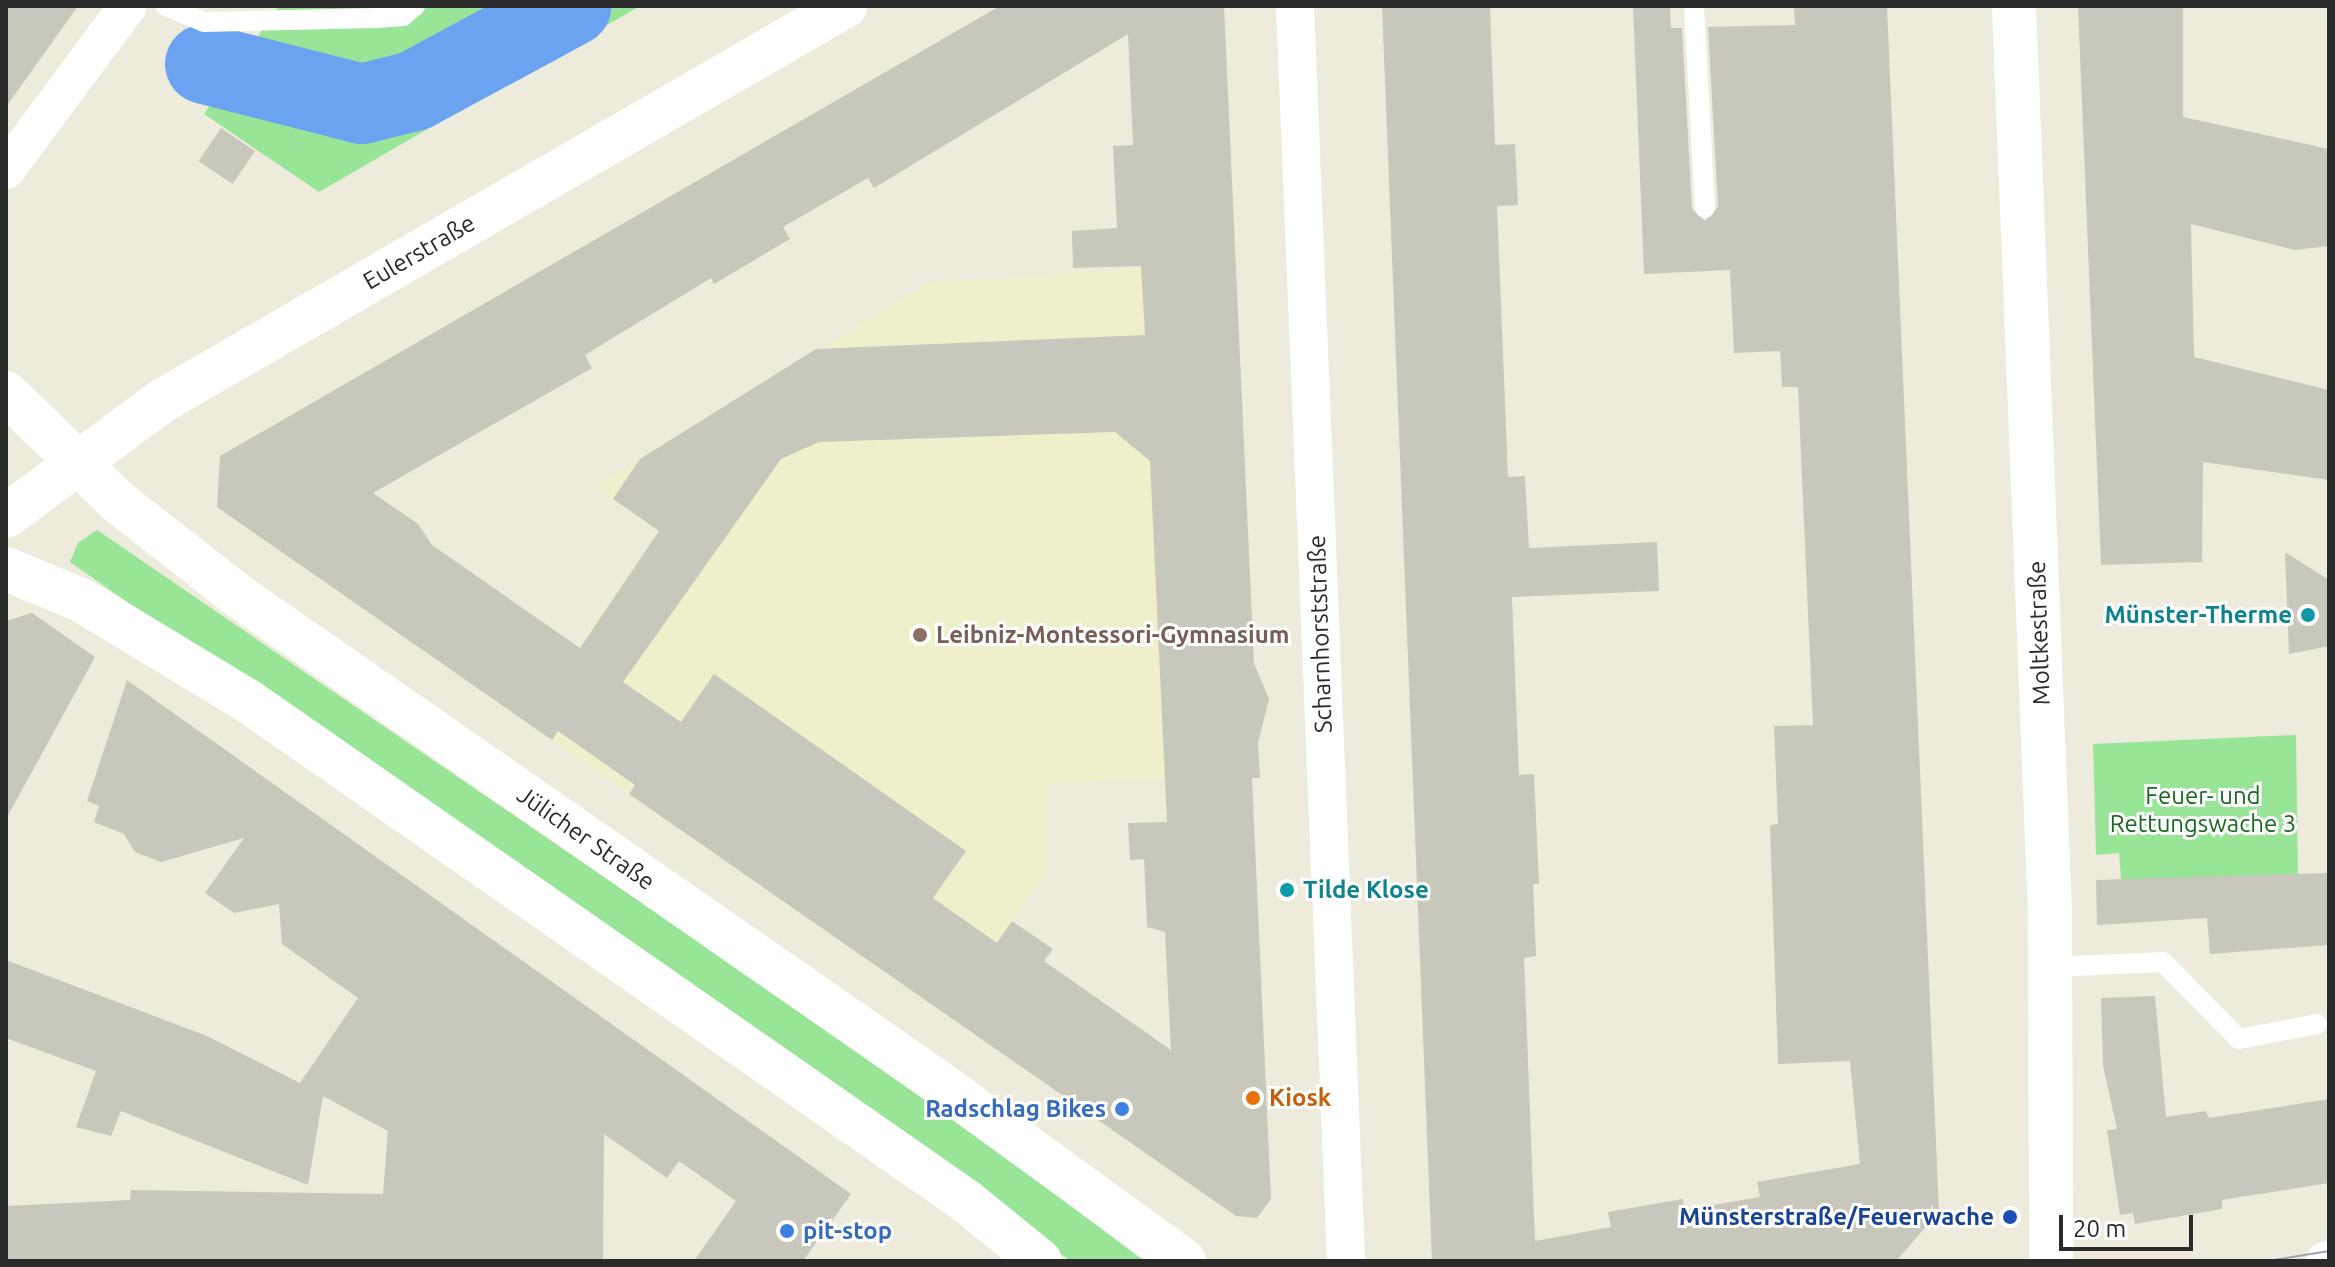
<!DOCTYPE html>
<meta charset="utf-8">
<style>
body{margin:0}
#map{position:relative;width:2335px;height:1267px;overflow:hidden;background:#edebdc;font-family:Ubuntu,sans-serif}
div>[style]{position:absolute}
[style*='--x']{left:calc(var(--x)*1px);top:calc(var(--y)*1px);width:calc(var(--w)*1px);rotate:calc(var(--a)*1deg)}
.education>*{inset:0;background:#efefcb}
.green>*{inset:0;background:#99e597}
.river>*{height:80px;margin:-40px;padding:0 40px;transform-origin:40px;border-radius:40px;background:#6ca3f1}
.building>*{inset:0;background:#c8c7bc;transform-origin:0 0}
.lane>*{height:20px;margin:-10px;padding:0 10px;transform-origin:10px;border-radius:10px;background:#fff}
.street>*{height:38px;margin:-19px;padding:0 19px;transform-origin:19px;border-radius:19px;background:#fff}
.secondary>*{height:44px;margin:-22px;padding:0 22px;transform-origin:22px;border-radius:22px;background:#fff}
.tram>*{height:2px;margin:-1px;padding:0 1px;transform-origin:1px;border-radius:1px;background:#a29fb5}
.dots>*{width:22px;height:22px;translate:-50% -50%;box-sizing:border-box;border:4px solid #fff;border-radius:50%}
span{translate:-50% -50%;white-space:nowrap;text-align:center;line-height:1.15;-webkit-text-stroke:6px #fff;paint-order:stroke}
.street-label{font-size:24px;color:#2a2a2a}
.culture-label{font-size:24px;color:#0d838f;font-weight:700}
.right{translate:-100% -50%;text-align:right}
.left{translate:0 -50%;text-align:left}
.education-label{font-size:24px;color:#785e54;font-weight:700}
.park-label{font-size:24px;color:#186921}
.food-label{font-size:24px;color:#c56008;font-weight:700}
.shop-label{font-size:24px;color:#366cbe;font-weight:700}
.transit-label{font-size:24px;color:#164399;font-weight:700}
.frame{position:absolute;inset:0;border:8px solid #2a2a2a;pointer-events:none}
.scale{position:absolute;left:2059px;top:1215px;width:134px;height:36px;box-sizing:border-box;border:4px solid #2a2a2a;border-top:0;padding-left:10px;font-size:24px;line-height:28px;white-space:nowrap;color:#2a2a2a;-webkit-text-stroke:6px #fff;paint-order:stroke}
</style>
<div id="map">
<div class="education">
<div style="clip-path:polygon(1234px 261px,1254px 663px,1269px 699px,1258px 743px,1260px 778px,1048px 783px,1044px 875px,947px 1015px,526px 722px,658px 531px,594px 487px,928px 283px)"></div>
</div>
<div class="green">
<div style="clip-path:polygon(279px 6px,640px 6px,319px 192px,204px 114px)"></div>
<div style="clip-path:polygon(97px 530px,934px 1103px,1144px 1261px,1071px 1261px,70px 562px,78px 543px)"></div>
<div style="clip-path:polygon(2296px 735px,2298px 875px,2121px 880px,2119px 853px,2096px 855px,2093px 744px)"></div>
</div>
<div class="river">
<div style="--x:205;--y:64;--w:162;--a:14.3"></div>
<div style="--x:362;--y:104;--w:54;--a:-14"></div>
<div style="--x:414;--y:91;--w:179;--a:-28.4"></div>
</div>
<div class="building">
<div style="clip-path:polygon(6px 6px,78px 6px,6px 107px)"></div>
<div style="clip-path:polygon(evenodd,1000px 6px,1224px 6px,1254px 663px,1269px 699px,1258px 743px,1260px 778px,1252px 778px,1271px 1199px,1257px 1218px,1236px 1216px,629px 794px,635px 785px,558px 731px,552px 740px,217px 507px,220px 456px,1000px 6px,1128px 34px,1133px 145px,1113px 146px,1117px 228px,1072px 231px,1073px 268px,1141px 266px,1145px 335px,816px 349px,640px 459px,613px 499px,659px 531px,580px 648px,432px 545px,418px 524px,373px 493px,592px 368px,585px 355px,711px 278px,714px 284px,790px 239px,783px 227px,868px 178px,874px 188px,1128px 34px,1000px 6px,1115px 432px,1150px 461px,1167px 822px,1128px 823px,1130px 860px,1144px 859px,1147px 927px,1165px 932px,1171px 1050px,1044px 961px,1053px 949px,1012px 921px,997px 943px,933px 898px,966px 851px,714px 674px,681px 722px,623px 682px,781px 459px,819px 442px,1115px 432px)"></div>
<div style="clip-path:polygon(1382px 6px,1490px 6px,1495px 145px,1515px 144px,1518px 205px,1497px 206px,1508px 477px,1525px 476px,1529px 548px,1657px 542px,1659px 591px,1512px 597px,1519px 775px,1534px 774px,1539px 884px,1533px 884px,1536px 956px,1524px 958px,1535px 1241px,1611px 1227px,1608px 1212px,1683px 1199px,1684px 1210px,1760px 1197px,1757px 1182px,1860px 1164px,1850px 1061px,1778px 1064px,1770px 825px,1778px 824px,1774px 726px,1813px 725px,1798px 387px,1782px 387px,1780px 351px,1734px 353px,1730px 270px,1644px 274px,1633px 6px,1670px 6px,1671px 28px,1682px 28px,1692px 209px,1705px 221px,1718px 207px,1708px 27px,1795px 25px,1794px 6px,1887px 6px,1939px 1212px,1896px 1261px,1432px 1261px)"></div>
<div style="clip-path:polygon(2078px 6px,2183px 6px,2183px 117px,2329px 149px,2329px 246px,2295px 250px,2191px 224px,2194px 357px,2329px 390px,2329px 480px,2203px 462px,2202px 562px,2101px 565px)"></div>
<div style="left:221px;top:128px;width:41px;height:40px;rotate:34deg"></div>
<div style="clip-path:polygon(2285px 552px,2329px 580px,2329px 646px,2289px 654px)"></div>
<div style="clip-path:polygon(32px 613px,95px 657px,6px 819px,6px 621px)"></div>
<div style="clip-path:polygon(127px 680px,851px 1194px,803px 1261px,694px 1261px,736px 1201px,679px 1161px,667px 1178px,604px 1134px,603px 1261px,6px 1261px,6px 1206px,130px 1200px,131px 1190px,383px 1194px,388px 1131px,323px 1096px,308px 1185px,121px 1111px,111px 1136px,76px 1127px,96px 1071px,6px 1038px,6px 960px,207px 1036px,300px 1083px,358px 998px,282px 944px,279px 904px,234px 913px,205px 893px,244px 838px,161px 862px,135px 852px,124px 834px,94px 822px,99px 806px,87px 801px)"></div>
<div style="clip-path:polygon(2329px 873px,2329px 945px,2210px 954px,2207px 918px,2097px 925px,2096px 880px)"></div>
<div style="clip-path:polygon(2155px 996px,2166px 1117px,2206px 1111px,2209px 1118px,2329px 1099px,2329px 1183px,2222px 1200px,2222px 1209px,2135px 1224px,2133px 1213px,2120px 1215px,2107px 1130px,2117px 1129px,2103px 1066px,2101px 998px)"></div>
</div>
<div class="lane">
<div style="--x:166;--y:6;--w:41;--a:22.8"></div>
<div style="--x:204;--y:22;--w:172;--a:-1.3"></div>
<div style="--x:376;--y:18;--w:27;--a:-4"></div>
<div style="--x:403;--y:16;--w:16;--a:-40"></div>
<div style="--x:1694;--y:6;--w:202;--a:86.9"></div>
<div style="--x:2050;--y:967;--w:113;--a:-2.5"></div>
<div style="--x:2163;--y:962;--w:108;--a:45.4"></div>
<div style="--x:2239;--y:1039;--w:79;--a:-10.9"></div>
</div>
<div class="street">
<div style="--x:1295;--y:6;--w:1256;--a:87.67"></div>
<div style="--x:6;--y:170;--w:204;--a:-53.4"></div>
<div style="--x:2325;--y:1261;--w:4;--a:-14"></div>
</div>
<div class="secondary">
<div style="--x:2014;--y:6;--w:911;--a:87.73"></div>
<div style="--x:2050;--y:916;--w:345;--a:89.8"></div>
<div style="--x:6;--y:393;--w:155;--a:44.2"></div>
<div style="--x:117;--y:501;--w:156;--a:38"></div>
<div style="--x:240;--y:597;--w:846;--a:34.8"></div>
<div style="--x:935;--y:1080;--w:308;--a:36"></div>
<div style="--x:6;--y:516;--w:194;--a:-36.4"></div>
<div style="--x:162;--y:401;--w:789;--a:-30.04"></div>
<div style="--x:6;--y:569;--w:81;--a:22.5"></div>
<div style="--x:81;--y:600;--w:195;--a:31.2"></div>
<div style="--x:248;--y:701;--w:875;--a:34.85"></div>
<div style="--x:966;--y:1201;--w:95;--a:39"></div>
</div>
<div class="tram">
<div style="--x:2268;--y:1261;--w:62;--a:-9.3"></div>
</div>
<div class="dots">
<div style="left:2308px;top:615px;background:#0f9aa8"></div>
<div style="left:920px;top:635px;background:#8d6e63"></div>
<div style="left:1287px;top:890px;background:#0f9aa8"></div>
<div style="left:1253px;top:1098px;background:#e8710a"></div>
<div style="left:1122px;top:1109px;background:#3f7fe0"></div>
<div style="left:2010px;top:1217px;background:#1a4fb4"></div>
<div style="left:787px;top:1231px;background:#3f7fe0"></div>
</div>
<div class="street-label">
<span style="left:419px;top:252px;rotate:-30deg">Eulerstraße</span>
<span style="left:2039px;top:633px;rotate:-92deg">Moltkestraße</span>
<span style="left:1320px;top:634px;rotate:-92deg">Scharnhorststraße</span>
<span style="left:586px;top:838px;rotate:35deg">Jülicher Straße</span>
</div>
<div class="culture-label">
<span class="right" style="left:2292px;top:615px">Münster-Therme</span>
<span class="left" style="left:1303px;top:890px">Tilde Klose</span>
</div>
<div class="education-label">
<span class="left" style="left:936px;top:635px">Leibniz-Montessori-Gymnasium</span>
</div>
<div class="park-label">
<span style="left:2203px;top:810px">Feuer- und<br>Rettungswache 3</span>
</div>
<div class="food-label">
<span class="left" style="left:1269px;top:1098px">Kiosk</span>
</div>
<div class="shop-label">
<span class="right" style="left:1106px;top:1109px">Radschlag Bikes</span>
<span class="left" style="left:803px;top:1231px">pit-stop</span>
</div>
<div class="transit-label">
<span class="right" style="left:1994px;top:1217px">Münsterstraße/Feuerwache</span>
</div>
<div class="frame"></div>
<div class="scale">20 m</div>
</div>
